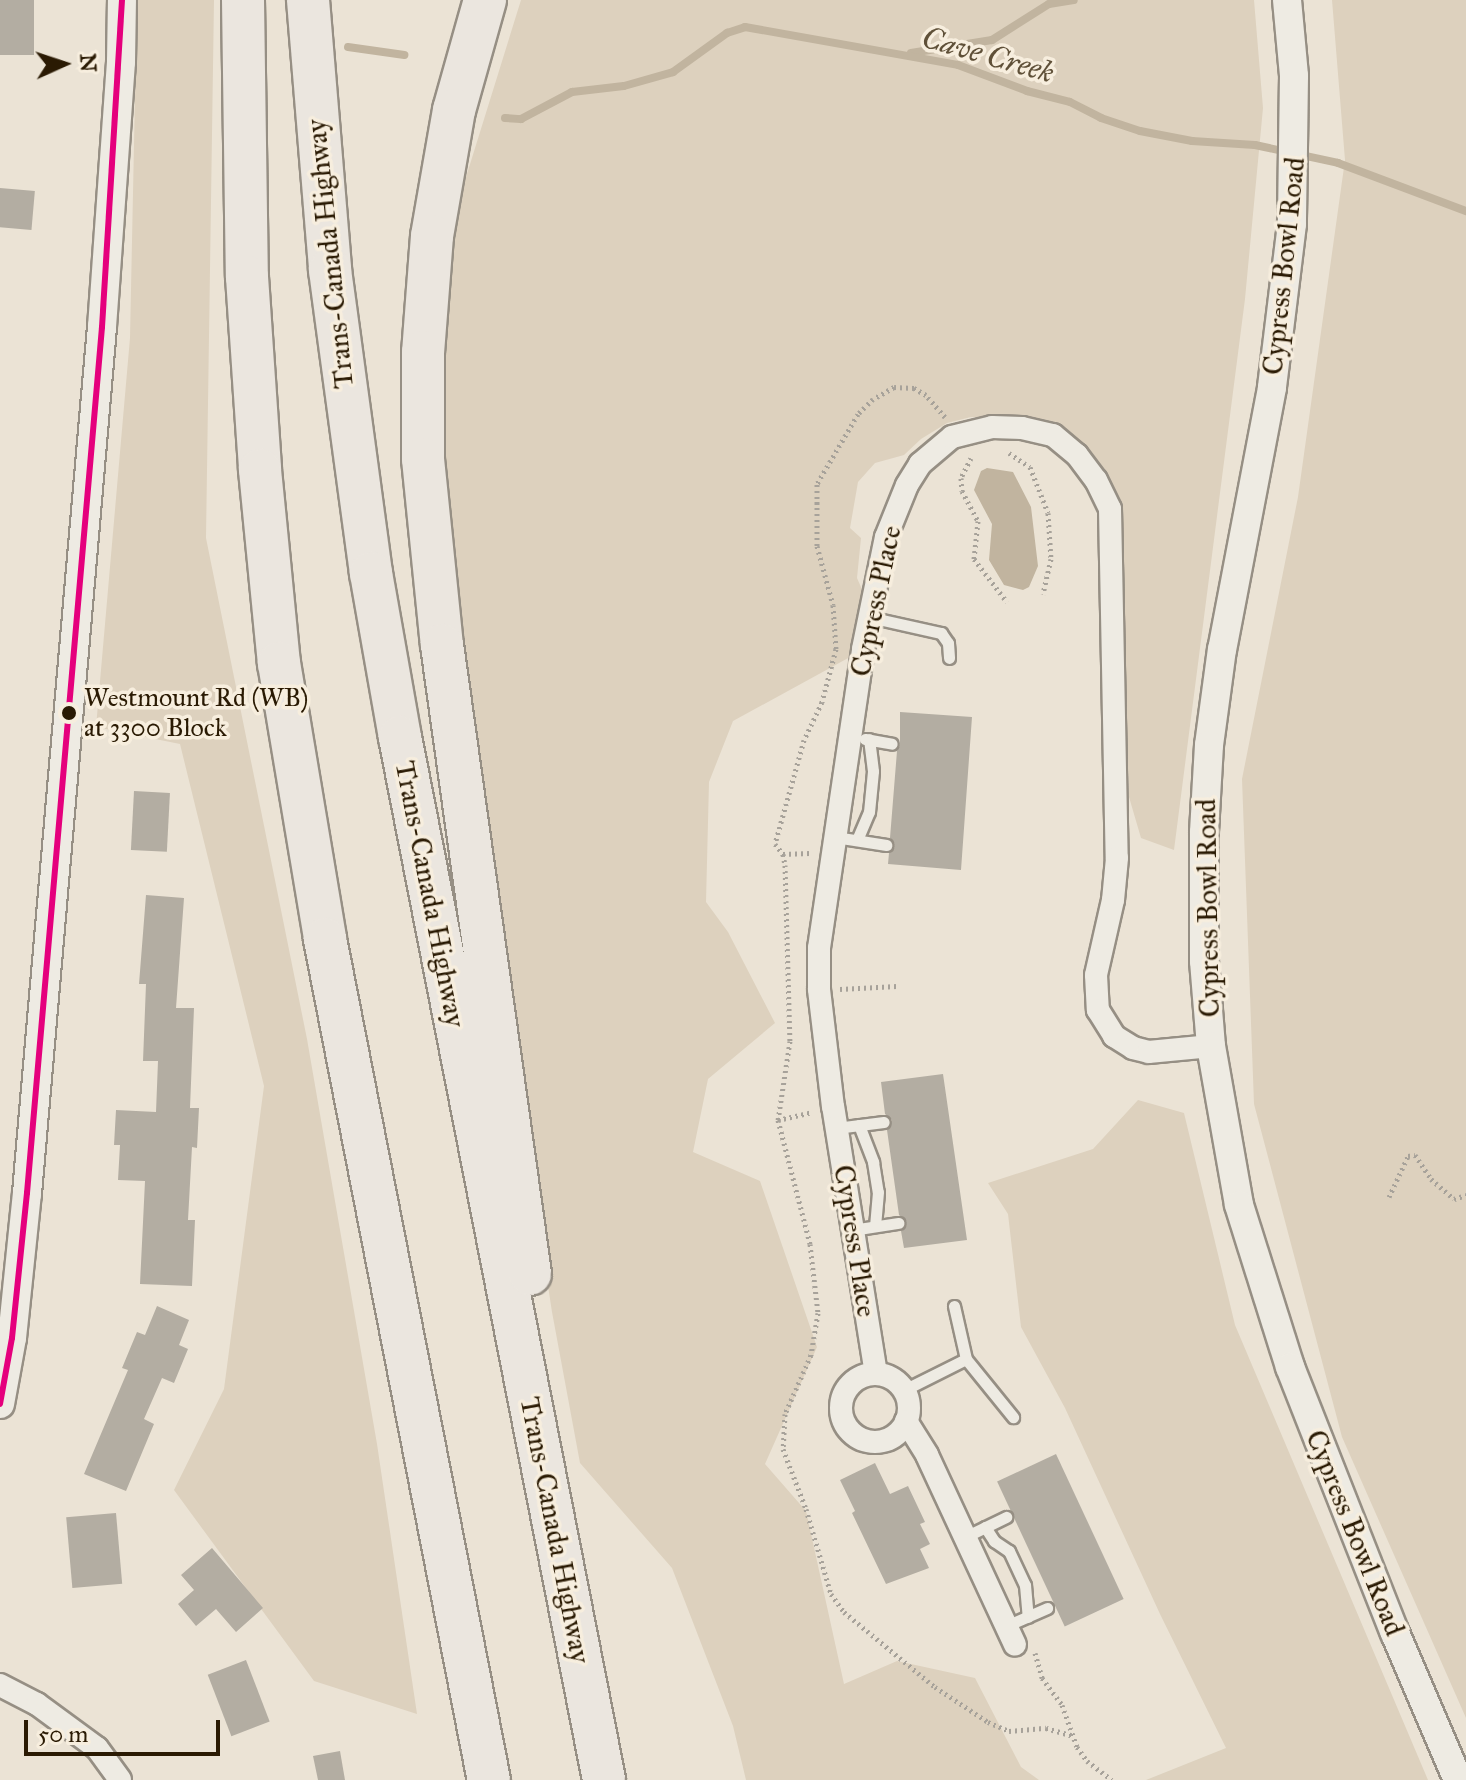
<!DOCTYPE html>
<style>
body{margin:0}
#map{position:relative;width:1466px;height:1780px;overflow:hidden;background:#ebe3d5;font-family:"IM FELL Great Primer",serif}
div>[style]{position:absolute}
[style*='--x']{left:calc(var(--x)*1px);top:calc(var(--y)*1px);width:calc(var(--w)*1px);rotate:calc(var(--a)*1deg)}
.green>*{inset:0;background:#ddd1be}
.water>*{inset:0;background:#c1b49f}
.stream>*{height:8px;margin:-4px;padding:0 4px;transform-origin:4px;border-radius:4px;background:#c1b49f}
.building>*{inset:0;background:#b3ada2;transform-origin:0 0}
.path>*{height:5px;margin-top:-2.5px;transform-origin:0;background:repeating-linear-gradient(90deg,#a7a29a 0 2px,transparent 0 6px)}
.roads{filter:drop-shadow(2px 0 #968f84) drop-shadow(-2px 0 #968f84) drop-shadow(0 2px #968f84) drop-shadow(0 -2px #968f84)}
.service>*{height:11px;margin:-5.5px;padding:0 5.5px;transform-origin:5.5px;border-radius:5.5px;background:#eeebe3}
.minor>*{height:22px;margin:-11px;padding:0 11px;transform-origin:11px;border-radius:11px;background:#eeebe3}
.minor>.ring{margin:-11px;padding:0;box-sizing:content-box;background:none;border:22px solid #eeebe3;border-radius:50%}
.tertiary>*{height:28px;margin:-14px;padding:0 14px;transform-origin:14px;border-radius:14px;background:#eeebe3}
.motorway>*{height:42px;margin:-21px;padding:0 21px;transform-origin:21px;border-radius:21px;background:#ebe6df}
.bus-1>*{height:6px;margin:-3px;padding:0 3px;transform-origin:3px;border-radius:3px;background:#e5007d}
.dots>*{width:22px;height:22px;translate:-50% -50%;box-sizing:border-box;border:4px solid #f7eede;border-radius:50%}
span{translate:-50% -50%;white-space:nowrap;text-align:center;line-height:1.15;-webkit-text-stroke:7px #f7eede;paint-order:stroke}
.bus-label{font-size:26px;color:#2a1a03}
.left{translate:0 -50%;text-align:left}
.street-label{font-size:28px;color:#2a1a03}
.water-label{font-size:30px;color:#5f5038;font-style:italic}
.north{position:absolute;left:24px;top:24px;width:80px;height:80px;-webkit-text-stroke:6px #f7eede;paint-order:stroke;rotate:87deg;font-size:22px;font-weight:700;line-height:32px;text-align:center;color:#2a1a03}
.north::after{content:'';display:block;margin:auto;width:28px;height:36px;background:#2a1a03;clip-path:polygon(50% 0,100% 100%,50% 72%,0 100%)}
.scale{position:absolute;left:24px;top:1720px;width:196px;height:36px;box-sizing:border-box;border:4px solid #2a1a03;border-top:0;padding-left:10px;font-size:24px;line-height:28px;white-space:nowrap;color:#2a1a03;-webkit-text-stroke:6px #f7eede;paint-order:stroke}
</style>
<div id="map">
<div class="green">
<div style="clip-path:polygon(137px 0,214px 0,206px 538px,307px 1039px,377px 1444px,417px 1714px,314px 1681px,174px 1490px,224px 1389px,264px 1086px,180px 744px,96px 727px,130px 338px)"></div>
<div style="clip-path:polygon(521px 0,1254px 0,1263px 108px,1245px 299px,1174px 850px,1141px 838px,1129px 797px,1118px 513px,1076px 440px,1060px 426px,1027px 418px,971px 417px,947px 423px,921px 439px,904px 455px,875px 463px,858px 482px,850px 528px,861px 538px,857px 578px,864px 594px,850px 657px,733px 721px,709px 782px,706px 902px,728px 932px,775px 1023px,708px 1079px,693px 1152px,760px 1181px,817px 1347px,765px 1464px,806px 1511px,844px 1684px,897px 1661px,975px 1678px,1021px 1767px,1039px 1780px,746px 1780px,733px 1726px,672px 1568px,580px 1463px,552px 1312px,465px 744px,439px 448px,453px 219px)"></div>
<div style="clip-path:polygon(1332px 0,1466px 0,1466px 1718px,1342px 1437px,1254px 1104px,1242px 779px,1298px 497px,1345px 160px)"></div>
<div style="clip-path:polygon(1138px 1100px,1184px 1113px,1235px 1325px,1428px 1780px,1146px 1780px,1226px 1748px,1160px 1614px,1065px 1408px,1021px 1327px,1008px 1214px,988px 1183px,1093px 1149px)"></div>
</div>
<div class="water">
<div style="clip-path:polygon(987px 468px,1013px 472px,1031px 507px,1038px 566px,1029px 587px,1023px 590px,1004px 585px,989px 560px,992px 524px,974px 490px,981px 471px)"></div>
</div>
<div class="stream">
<div style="--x:348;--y:47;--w:57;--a:8.1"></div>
<div style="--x:911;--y:53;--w:82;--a:-9.1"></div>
<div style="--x:992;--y:40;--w:67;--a:-32.3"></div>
<div style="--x:1049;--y:4;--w:25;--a:-9"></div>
<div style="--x:505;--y:118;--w:16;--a:4"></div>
<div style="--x:521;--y:119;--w:58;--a:-27.9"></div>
<div style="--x:572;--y:92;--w:52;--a:-6.6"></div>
<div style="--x:624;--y:86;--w:51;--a:-15.9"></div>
<div style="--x:673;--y:72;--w:67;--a:-35.8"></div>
<div style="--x:727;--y:33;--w:19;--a:-18"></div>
<div style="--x:745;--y:27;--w:216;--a:10.1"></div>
<div style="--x:958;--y:65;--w:74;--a:20.6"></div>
<div style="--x:1027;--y:91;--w:44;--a:14.3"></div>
<div style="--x:1070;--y:102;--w:35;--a:27"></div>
<div style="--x:1101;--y:118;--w:41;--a:18.4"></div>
<div style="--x:1140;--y:131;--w:53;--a:10.9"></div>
<div style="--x:1192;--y:141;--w:63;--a:3.6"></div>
<div style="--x:1255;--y:145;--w:85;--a:12.2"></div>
<div style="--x:1338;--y:163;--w:137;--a:20.6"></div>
</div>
<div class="building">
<div style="left:0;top:0;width:34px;height:55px"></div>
<div style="left:0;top:188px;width:35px;height:39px;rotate:5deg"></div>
<div style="clip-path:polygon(900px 712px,972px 717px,961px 870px,888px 864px,889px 853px,894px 846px,890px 838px,897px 751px,900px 745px)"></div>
<div style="left:134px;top:791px;width:36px;height:59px;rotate:3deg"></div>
<div style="clip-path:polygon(146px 895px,184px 898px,176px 1008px,194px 1008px,190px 1108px,199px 1108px,197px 1148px,192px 1147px,188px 1220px,195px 1220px,192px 1286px,140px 1284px,145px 1181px,118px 1180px,120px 1145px,114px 1145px,116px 1110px,156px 1112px,158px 1061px,143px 1061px,146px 984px,139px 984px)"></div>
<div style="clip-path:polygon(943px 1074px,967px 1240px,904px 1248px,901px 1231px,906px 1222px,899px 1215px,887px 1130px,892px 1120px,885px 1114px,881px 1082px)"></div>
<div style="clip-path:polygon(157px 1306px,189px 1320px,179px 1345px,188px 1349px,174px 1383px,162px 1378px,144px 1419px,154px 1424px,126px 1491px,84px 1474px,128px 1370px,122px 1368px,137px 1332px,145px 1335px)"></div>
<div style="left:1056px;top:1454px;width:160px;height:65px;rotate:65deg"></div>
<div style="clip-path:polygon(875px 1463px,890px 1494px,908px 1486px,925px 1522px,920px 1524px,930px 1544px,920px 1549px,929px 1568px,886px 1584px,852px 1513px,855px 1511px,840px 1480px)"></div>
<div style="left:116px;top:1513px;width:71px;height:50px;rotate:85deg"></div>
<div style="clip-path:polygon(212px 1548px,263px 1608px,236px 1632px,216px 1609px,196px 1626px,178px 1604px,194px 1590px,181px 1575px)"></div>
<div style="left:246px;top:1660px;width:66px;height:41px;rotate:69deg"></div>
<div style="clip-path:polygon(340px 1751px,345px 1780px,318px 1780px,313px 1756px)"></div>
</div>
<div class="path">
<div style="--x:945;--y:417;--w:29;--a:-131"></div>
<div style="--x:926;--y:395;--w:14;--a:-150"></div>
<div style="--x:914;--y:388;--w:20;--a:-177"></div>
<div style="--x:894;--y:387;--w:24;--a:150"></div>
<div style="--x:873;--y:399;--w:21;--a:135"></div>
<div style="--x:858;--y:414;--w:81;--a:120.4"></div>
<div style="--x:817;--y:484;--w:62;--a:90"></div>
<div style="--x:817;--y:546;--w:61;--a:74.8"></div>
<div style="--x:833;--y:605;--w:44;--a:86.1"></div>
<div style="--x:836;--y:649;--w:55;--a:104.8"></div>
<div style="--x:822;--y:702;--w:42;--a:115.3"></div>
<div style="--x:804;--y:740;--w:108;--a:105.6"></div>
<div style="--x:775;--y:844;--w:13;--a:51"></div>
<div style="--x:783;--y:854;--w:11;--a:80"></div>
<div style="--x:785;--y:865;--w:176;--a:88.4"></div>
<div style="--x:790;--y:1041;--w:80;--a:98.6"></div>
<div style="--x:778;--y:1120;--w:128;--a:75.5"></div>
<div style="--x:810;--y:1244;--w:69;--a:83.4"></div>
<div style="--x:818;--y:1313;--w:43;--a:99.5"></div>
<div style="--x:811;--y:1355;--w:64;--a:113.8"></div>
<div style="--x:785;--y:1414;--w:35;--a:93"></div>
<div style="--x:783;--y:1449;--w:64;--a:69"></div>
<div style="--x:806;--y:1509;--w:89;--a:73.6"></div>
<div style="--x:831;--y:1594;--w:22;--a:54"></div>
<div style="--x:844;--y:1612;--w:118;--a:39.5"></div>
<div style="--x:935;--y:1687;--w:64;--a:33.4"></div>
<div style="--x:988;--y:1722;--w:23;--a:23"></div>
<div style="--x:1009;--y:1731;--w:37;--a:-5"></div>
<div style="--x:1046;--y:1728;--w:29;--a:16"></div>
<div style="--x:1009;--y:453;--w:25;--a:34"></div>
<div style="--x:1030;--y:467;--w:49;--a:68.6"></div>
<div style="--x:1048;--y:513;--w:46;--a:86.3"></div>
<div style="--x:1051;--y:559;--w:36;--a:103"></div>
<div style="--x:971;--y:458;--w:22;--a:117"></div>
<div style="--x:961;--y:478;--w:13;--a:86"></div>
<div style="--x:962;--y:491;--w:34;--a:62"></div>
<div style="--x:978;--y:521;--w:38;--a:96"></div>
<div style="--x:974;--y:559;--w:54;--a:52.5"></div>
<div style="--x:783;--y:854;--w:27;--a:-2"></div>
<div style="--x:840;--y:989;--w:57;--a:-3"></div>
<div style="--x:778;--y:1120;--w:35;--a:-13"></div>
<div style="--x:1389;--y:1197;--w:45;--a:-65.1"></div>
<div style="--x:1408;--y:1156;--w:7;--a:-8"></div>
<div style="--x:1415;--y:1155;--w:29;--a:56"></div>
<div style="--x:1431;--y:1179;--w:30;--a:41"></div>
<div style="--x:1454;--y:1199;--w:13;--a:-18"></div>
<div style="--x:1035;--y:1653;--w:26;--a:74"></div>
<div style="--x:1042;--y:1678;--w:34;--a:53"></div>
<div style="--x:1062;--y:1705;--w:45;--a:70.3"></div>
<div style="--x:1077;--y:1747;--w:17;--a:54"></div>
<div style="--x:1087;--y:1761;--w:31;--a:37"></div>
</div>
<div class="roads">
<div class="service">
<div style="--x:869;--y:617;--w:74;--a:12.5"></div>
<div style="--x:941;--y:633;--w:12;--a:55"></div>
<div style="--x:948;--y:643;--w:15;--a:86"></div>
<div style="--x:865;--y:739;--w:27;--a:10"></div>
<div style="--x:835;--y:837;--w:52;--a:8.9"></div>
<div style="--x:857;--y:840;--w:30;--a:-67"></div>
<div style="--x:869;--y:812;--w:41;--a:-84.4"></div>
<div style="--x:873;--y:771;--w:32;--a:-97"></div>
<div style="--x:859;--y:1125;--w:40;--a:69"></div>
<div style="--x:873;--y:1162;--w:30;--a:81"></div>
<div style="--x:878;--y:1192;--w:34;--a:95"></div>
<div style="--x:836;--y:1128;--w:48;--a:-7.1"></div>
<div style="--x:852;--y:1230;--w:47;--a:-8.7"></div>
<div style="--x:954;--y:1306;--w:54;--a:77.2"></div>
<div style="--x:966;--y:1359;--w:75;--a:51"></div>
<div style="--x:904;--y:1390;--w:69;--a:-26.6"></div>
<div style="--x:985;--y:1527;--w:17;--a:57"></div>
<div style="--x:994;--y:1541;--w:18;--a:34"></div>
<div style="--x:1009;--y:1551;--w:38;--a:65"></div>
<div style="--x:1025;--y:1585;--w:32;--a:85"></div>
<div style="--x:965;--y:1537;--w:46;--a:-26"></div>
<div style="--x:1006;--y:1626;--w:45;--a:-23.7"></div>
</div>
<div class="minor">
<div style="--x:876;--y:1374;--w:270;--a:-99.1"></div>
<div style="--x:833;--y:1107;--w:119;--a:-96.8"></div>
<div style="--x:819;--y:989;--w:41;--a:-90"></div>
<div style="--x:819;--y:948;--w:302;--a:-81.6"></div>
<div style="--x:863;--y:649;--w:114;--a:-78.4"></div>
<div style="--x:886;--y:537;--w:56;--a:-68"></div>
<div style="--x:907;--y:485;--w:25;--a:-58"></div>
<div style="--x:920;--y:464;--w:42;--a:-40.2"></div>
<div style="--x:952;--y:437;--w:41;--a:-14"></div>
<div style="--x:992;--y:427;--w:30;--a:2"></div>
<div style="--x:1022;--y:428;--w:32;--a:13"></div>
<div style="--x:1053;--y:435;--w:31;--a:40"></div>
<div style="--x:1077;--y:455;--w:31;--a:53"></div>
<div style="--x:1096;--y:480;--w:32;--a:64"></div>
<div style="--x:1110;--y:509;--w:349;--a:88.9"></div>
<div style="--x:1117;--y:858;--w:42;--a:95.4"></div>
<div style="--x:1113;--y:900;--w:77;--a:102.8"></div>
<div style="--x:1096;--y:975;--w:35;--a:87"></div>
<div style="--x:1098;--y:1010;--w:31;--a:58"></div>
<div style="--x:1114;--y:1036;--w:22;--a:32"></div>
<div style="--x:1133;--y:1048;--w:16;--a:14"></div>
<div style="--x:1149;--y:1052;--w:62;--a:-5.5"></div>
<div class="ring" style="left:841px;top:1374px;width:46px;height:46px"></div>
<div style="--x:906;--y:1421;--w:40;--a:58"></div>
<div style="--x:927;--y:1455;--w:209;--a:65.1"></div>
<div style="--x:0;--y:1685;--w:42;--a:27.2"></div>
<div style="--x:37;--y:1704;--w:74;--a:36.3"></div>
<div style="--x:97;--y:1748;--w:39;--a:54"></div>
</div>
<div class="tertiary">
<div style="--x:1287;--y:0;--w:76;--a:84.7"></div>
<div style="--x:1294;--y:76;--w:148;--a:90.8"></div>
<div style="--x:1292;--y:224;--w:165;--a:97"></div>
<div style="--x:1272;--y:388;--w:266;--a:100.8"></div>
<div style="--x:1222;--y:649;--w:97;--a:97.7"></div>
<div style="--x:1209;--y:745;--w:88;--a:93.3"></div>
<div style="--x:1204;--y:833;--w:128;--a:90"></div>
<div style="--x:1204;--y:961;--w:85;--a:85.3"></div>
<div style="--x:1211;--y:1046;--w:161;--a:80"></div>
<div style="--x:1239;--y:1205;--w:170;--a:72.5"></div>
<div style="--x:1290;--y:1367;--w:286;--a:68.5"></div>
<div style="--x:1395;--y:1633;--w:160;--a:66.8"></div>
<div style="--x:0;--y:1404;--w:67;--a:-79.7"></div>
<div style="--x:12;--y:1338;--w:146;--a:-84.1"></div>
<div style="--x:27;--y:1193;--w:869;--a:-85.05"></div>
<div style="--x:102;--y:327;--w:266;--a:-85.9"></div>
<div style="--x:121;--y:62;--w:62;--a:-89.1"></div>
</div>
<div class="motorway">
<div style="--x:243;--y:0;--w:277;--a:89.2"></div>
<div style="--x:247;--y:277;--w:193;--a:86.1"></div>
<div style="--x:260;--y:470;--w:194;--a:84.4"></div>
<div style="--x:279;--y:663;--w:280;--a:80.5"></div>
<div style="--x:325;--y:939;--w:857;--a:78.97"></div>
<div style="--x:308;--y:0;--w:271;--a:85.3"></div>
<div style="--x:330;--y:270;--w:306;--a:82.3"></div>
<div style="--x:371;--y:573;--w:167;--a:80"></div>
<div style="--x:400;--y:737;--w:1063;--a:78.93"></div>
<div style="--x:485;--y:0;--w:114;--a:105.7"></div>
<div style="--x:454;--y:110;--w:128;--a:99.9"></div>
<div style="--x:432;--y:236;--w:116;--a:94.4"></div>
<div style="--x:423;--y:352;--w:107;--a:90"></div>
<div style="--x:423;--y:459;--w:187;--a:84.2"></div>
<div style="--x:442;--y:645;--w:635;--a:82.04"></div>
</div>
</div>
<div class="bus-1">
<div style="--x:0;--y:1404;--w:67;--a:-79.7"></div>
<div style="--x:12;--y:1338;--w:146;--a:-84.1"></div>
<div style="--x:27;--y:1193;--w:869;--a:-85.05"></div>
<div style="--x:102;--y:327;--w:328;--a:-86.5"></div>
</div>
<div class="dots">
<div style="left:69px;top:713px;background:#2a1a03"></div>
</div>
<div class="bus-label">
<span class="left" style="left:84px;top:713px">Westmount Rd (WB)<br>at 3300 Block</span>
</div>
<div class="street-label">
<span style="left:330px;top:254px;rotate:-96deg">Trans-Canada Highway</span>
<span style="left:1284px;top:266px;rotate:-84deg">Cypress Bowl Road</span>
<span style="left:876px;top:601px;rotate:-78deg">Cypress Place</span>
<span style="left:430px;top:894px;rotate:79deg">Trans-Canada Highway</span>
<span style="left:1208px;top:908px;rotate:-91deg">Cypress Bowl Road</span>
<span style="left:855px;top:1241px;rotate:81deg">Cypress Place</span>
<span style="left:555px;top:1530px;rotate:79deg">Trans-Canada Highway</span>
<span style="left:1355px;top:1533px;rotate:68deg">Cypress Bowl Road</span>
</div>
<div class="water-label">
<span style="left:988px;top:55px;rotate:16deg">Cave Creek</span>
</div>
<div class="north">N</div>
<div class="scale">50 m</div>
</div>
